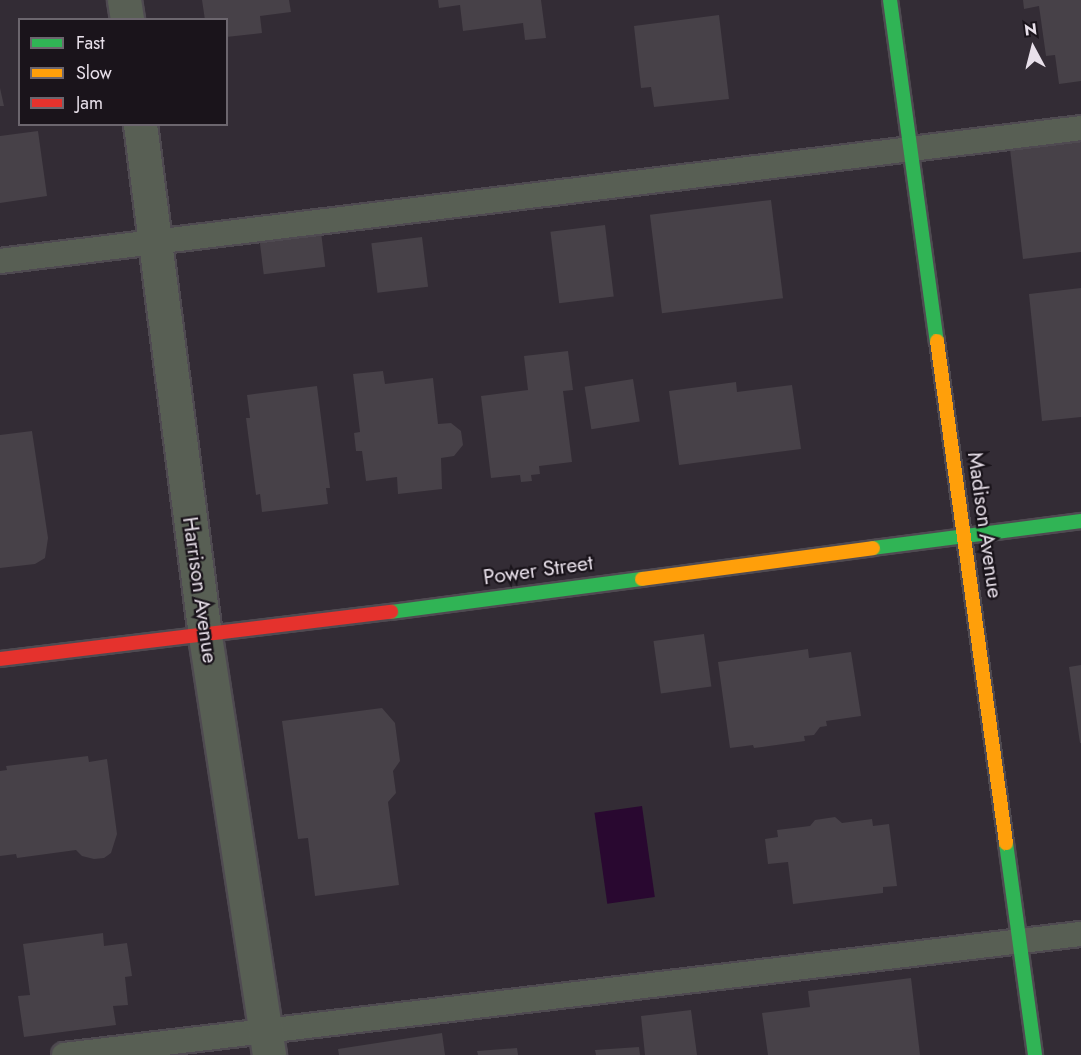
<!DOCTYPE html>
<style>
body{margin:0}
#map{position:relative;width:1081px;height:1055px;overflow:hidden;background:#332c35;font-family:Jost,sans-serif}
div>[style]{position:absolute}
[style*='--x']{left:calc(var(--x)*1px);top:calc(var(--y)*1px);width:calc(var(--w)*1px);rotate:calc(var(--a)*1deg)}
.water>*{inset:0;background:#290830;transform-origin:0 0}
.building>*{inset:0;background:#474148;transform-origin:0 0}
.roads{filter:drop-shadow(2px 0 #4f4a51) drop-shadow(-2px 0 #4f4a51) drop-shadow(0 2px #4f4a51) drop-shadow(0 -2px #4f4a51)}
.lane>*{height:24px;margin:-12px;padding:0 12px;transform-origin:12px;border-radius:12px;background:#585f54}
.street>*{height:33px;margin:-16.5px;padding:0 16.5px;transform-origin:16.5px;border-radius:16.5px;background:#585f54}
.fast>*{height:14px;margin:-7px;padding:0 7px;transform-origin:7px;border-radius:7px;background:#30b455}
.slow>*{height:14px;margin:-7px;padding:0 7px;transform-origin:7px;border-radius:7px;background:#ff9f0a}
.jam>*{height:14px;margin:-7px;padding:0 7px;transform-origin:7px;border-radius:7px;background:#e5322d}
span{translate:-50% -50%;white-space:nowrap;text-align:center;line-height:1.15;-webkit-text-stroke:4.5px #1a141b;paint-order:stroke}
.street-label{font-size:21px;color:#e8e0ea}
.legend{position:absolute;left:18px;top:18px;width:210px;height:108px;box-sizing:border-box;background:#1a141b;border:2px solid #6c666e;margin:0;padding:8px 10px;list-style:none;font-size:18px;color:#e8e0ea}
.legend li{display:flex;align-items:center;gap:12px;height:30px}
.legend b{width:30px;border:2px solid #6c666e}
.north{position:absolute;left:1003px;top:18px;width:60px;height:60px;-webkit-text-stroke:4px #1a141b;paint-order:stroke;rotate:353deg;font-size:16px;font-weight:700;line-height:24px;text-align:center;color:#e8e0ea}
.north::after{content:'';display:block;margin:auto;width:21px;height:27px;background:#e8e0ea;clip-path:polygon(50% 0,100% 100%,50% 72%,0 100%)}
</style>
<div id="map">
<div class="water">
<div style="left:642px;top:806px;width:92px;height:48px;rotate:82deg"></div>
</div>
<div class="building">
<div style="clip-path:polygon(202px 0,289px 0,291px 12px,260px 16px,262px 33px,226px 37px,226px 20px,205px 20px)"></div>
<div style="clip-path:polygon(438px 0,541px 0,546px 38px,525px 40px,523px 23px,463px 31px,460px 5px,439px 8px)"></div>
<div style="clip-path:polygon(1023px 0,1081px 0,1081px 81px,1059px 84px,1055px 55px,1046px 56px,1039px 6px,1024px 9px)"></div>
<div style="clip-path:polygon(719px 15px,729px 99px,654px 107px,651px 87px,641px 88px,634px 26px)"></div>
<div style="clip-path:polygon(0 88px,4px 106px,0 106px)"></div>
<div style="clip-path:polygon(38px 131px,47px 196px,0 203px,0 136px)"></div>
<div style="clip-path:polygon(1081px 141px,1081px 252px,1023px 259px,1010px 149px)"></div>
<div style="left:771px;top:200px;width:99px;height:122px;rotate:83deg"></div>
<div style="left:605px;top:225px;width:72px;height:55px;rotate:83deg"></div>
<div style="left:321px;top:232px;width:35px;height:62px;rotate:83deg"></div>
<div style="left:422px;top:237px;width:50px;height:51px;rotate:83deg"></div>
<div style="clip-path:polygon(1081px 288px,1081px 417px,1042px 421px,1029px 294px)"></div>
<div style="clip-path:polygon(568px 351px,573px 390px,563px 391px,572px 462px,539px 466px,540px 474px,531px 475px,532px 481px,521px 482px,520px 475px,491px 478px,481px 396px,528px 390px,524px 356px)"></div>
<div style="clip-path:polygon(383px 371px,385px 384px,433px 378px,438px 424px,451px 423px,461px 431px,463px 445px,454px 456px,441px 458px,442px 489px,398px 494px,397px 477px,366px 481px,362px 451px,356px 451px,354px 433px,360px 432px,353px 374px)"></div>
<div style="left:633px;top:379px;width:43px;height:49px;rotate:81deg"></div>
<div style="clip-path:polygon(736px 382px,737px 392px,792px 385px,801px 449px,679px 465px,669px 391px)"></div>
<div style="clip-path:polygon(317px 386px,330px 488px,326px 488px,328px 504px,262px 512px,260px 494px,256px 495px,246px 418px,250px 418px,247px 395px)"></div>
<div style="clip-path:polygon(32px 431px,48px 538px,45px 558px,35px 564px,0 568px,0 435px)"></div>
<div style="left:704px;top:634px;width:53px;height:51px;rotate:82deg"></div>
<div style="clip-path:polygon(808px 649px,809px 658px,851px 652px,861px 716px,826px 721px,827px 726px,820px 727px,814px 735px,804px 736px,805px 741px,754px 748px,753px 745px,730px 748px,718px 662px)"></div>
<div style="clip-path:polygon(1081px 665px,1081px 743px,1080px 743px,1069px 667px)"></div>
<div style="clip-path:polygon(382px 708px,395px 723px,400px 761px,393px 771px,396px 793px,388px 802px,399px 885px,315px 896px,308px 838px,298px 839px,282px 721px)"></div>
<div style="clip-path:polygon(88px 756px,89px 762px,107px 759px,117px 834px,111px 853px,104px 858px,94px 859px,82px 856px,76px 850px,17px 858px,16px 854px,0 856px,0 771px,7px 770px,6px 766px)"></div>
<div style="clip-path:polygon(835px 817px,842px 823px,872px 819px,873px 826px,889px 824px,897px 886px,883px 887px,883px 893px,793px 904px,788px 862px,768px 864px,765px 839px,778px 837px,777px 830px,810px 826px,815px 820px)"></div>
<div style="clip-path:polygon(103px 933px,104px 946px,127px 943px,132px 976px,125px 977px,128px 1005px,113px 1006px,116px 1025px,24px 1037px,18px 996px,30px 995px,23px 944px)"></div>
<div style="clip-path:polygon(911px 978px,920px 1055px,768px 1055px,762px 1013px,810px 1007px,808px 991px)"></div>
<div style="clip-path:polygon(691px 1010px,697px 1055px,645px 1055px,641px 1016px)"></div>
<div style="clip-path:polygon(442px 1033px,445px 1055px,339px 1055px,338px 1049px)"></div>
<div style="clip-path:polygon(639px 1047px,640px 1055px,596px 1055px,595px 1050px)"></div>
<div style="clip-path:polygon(517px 1048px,518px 1055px,478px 1055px,477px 1051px)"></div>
</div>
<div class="roads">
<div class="lane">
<div style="--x:0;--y:261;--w:1089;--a:-7.01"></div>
<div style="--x:64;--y:1055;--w:1024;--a:-6.79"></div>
</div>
<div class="street">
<div style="--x:124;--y:0;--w:20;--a:81"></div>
<div style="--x:140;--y:124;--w:516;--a:82.76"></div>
<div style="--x:205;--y:636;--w:424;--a:81.3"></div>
</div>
<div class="fast">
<div style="--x:890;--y:0;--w:344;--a:82.2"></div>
<div style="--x:873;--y:548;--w:210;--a:-7.4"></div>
<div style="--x:391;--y:612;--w:253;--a:-7.5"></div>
<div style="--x:1006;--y:843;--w:214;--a:82.2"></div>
</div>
<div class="slow">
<div style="--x:937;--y:341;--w:507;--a:82.17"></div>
<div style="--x:642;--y:579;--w:233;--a:-7.6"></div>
</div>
<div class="jam">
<div style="--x:0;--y:659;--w:394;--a:-6.9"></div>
</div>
</div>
<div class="street-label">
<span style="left:985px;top:525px;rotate:82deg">Madison Avenue</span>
<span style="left:538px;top:570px;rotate:-8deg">Power Street</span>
<span style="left:200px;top:590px;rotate:82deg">Harrison Avenue</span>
</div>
<ul class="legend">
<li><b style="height:8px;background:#30b455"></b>Fast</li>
<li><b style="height:8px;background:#ff9f0a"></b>Slow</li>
<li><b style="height:8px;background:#e5322d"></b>Jam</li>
</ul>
<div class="north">N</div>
</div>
